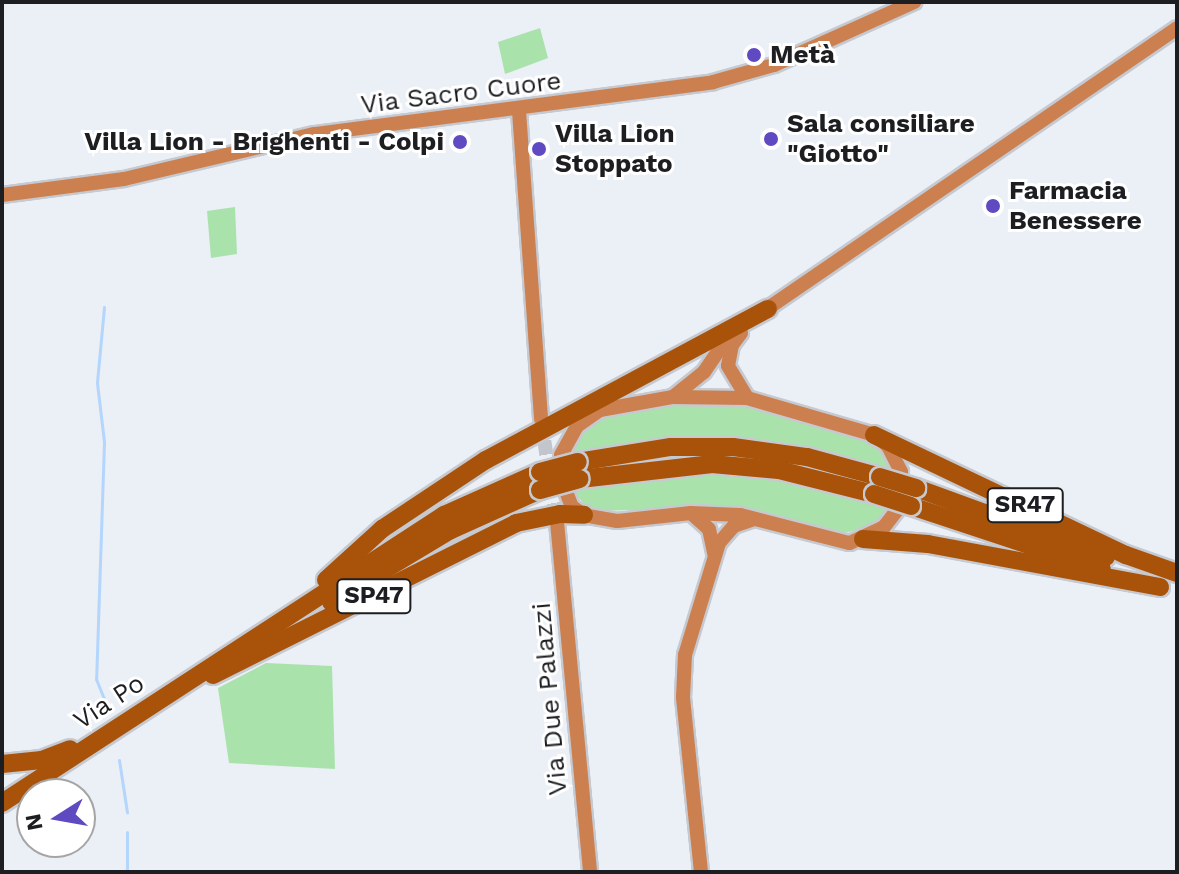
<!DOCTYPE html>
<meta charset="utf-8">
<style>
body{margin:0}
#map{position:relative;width:1179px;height:874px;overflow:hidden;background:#ebeff6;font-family:"Work Sans",sans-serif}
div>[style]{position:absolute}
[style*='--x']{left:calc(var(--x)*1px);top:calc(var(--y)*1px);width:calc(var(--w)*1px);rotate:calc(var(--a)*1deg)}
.green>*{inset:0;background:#aae2ac}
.stream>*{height:3px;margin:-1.5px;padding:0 1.5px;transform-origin:1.5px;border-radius:1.5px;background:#b4d5fc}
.secondary-tunnel>*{height:14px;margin-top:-7px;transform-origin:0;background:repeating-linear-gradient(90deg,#c2c5cb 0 14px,transparent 0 21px)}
.roads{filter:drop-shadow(2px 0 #c6c9d0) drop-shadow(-2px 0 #c6c9d0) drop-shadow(0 2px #c6c9d0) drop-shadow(0 -2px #c6c9d0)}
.secondary>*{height:14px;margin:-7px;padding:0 7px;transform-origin:7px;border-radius:7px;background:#cc804f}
.highway>*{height:18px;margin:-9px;padding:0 9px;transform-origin:9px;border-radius:9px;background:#a85309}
.bridges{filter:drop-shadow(2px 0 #c6c9d0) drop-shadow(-2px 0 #c6c9d0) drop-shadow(0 2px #c6c9d0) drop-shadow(0 -2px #c6c9d0)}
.highway-bridge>*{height:18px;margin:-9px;padding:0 9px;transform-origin:9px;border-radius:9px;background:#a85309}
.dots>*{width:22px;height:22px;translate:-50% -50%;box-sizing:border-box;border:4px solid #fff;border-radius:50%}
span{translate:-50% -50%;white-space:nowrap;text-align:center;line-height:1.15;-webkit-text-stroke:6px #fff;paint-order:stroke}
.shield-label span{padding:2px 6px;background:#fff;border:2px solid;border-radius:6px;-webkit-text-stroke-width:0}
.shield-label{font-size:24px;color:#1d1e21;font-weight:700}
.poi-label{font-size:26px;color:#1d1e21;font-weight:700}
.left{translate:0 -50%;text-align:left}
.right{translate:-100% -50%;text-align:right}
.street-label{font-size:26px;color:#1d1e21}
.frame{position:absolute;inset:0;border:4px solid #1d1e21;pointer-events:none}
.north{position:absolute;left:16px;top:778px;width:80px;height:80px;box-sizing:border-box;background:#fff;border:2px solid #a5a5a6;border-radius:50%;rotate:259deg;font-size:22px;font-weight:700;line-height:32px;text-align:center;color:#1d1e21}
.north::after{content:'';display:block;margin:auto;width:28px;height:36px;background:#604ac2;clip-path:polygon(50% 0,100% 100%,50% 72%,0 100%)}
</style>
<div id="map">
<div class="green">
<div style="clip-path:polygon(540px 28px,548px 58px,505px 74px,498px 42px)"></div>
<div style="clip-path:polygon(235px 207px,237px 254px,211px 258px,207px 211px)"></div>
<div style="clip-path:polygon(732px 401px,859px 437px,883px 451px,895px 473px,824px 454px,566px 456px,580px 431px,602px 416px,651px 403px)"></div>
<div style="clip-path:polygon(713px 473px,786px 479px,891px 505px,876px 524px,839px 535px,736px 508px,591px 511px,569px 488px)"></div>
<div style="clip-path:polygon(266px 663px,332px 666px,335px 769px,229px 763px,218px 688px)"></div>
</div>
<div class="stream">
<div style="--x:104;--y:307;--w:76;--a:95.3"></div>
<div style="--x:97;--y:383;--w:59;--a:83.2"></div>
<div style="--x:104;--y:442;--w:237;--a:91.9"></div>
<div style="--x:96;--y:679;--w:27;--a:68"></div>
<div style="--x:119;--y:760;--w:53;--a:81.3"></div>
<div style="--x:127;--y:872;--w:40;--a:-90"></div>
</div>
<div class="secondary-tunnel">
<div style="--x:541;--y:420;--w:103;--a:81.1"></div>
</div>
<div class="roads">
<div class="secondary">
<div style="--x:519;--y:111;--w:309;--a:85.9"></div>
<div style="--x:2;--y:195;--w:123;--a:-7.5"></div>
<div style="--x:124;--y:179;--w:196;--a:-13.3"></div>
<div style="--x:315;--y:134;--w:401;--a:-7.4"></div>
<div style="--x:713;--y:82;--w:63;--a:-15.6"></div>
<div style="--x:774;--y:65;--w:154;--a:-24.2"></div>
<div style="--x:761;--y:313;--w:504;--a:-34.41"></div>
<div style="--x:741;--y:333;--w:15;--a:127"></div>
<div style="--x:732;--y:345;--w:21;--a:101"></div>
<div style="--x:728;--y:366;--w:37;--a:59"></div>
<div style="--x:672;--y:397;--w:75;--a:0.8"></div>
<div style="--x:747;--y:398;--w:132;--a:16.2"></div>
<div style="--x:874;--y:435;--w:18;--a:38"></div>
<div style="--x:888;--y:446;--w:29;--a:63"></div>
<div style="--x:901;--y:472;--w:37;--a:95"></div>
<div style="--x:898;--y:509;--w:23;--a:128"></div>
<div style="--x:884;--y:527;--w:38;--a:155"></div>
<div style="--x:849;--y:543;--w:113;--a:-165.6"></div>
<div style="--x:740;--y:515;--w:49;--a:-177.7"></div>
<div style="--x:691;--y:513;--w:74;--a:173.8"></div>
<div style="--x:617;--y:521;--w:34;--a:-170"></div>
<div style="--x:584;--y:515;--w:14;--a:-146"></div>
<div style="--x:572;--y:507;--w:33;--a:-111"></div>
<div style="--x:560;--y:476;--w:21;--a:-87"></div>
<div style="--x:561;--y:455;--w:33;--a:-61"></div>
<div style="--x:577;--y:426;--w:28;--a:-35"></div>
<div style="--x:600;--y:410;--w:73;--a:-10.2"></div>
<div style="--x:673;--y:397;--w:40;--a:-39"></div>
<div style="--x:704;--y:372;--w:46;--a:-55.6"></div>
<div style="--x:691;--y:513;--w:24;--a:42"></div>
<div style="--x:709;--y:529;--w:25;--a:78"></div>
<div style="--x:557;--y:522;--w:352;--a:84.6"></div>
<div style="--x:701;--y:872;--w:176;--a:-95.9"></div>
<div style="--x:683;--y:697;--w:42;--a:-87.3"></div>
<div style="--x:685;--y:655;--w:117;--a:-73.1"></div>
<div style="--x:719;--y:543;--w:23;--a:-49"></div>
<div style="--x:734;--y:526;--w:21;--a:-19"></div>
</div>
<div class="highway">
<div style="--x:874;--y:435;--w:279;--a:25.5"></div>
<div style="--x:1126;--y:555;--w:54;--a:19.4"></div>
<div style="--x:578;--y:462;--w:94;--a:-9.2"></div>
<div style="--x:671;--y:447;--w:62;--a:0"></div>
<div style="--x:733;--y:447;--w:75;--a:7.7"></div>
<div style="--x:807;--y:457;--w:76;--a:15.3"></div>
<div style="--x:580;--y:479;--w:133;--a:-6.5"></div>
<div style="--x:712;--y:464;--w:67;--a:5.1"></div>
<div style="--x:779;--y:470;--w:98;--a:14.2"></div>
<div style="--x:916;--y:488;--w:202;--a:20"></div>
<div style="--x:911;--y:506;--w:201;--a:18.3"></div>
<div style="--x:863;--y:539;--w:65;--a:4.4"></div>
<div style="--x:928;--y:544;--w:236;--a:10.5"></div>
<div style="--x:326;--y:580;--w:76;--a:-42.3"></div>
<div style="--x:382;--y:529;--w:125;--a:-33.6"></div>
<div style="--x:486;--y:460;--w:320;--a:-28.2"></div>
<div style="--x:331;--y:602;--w:140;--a:-31"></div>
<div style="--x:451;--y:530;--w:98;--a:-24.2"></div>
<div style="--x:213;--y:675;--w:339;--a:-26.6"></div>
<div style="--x:516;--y:523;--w:45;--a:-11.6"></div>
<div style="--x:560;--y:514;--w:24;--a:2"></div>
<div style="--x:2;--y:764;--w:40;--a:-5.7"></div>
<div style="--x:42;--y:760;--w:30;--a:-21"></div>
<div style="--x:2;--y:803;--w:528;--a:-33.09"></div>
<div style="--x:444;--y:515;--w:105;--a:-24.1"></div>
</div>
</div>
<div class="bridges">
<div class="highway-bridge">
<div style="--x:540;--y:472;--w:39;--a:-15"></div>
<div style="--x:880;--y:477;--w:38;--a:17"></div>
<div style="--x:540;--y:490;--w:41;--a:-15.4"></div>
<div style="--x:874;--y:494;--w:39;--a:18"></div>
</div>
</div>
<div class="dots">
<div style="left:754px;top:55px;background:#604ac2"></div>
<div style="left:771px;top:139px;background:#604ac2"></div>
<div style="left:460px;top:142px;background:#604ac2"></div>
<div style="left:539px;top:149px;background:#604ac2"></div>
<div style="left:993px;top:206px;background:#604ac2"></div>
</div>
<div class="shield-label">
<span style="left:1025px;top:505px">SR47</span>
<span style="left:374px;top:596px">SP47</span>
</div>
<div class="poi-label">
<span class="left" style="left:770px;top:55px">Metà</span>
<span class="left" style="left:787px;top:139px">Sala consiliare<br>"Giotto"</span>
<span class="left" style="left:555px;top:149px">Villa Lion<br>Stoppato</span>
<span class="right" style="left:444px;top:142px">Villa Lion - Brighenti - Colpi</span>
<span class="left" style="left:1009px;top:206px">Farmacia<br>Benessere</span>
</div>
<div class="street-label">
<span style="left:461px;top:93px;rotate:-7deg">Via Sacro Cuore</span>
<span style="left:550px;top:699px;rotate:-95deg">Via Due Palazzi</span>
<span style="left:109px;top:702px;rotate:-33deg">Via Po</span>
</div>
<div class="frame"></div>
<div class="north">N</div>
</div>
